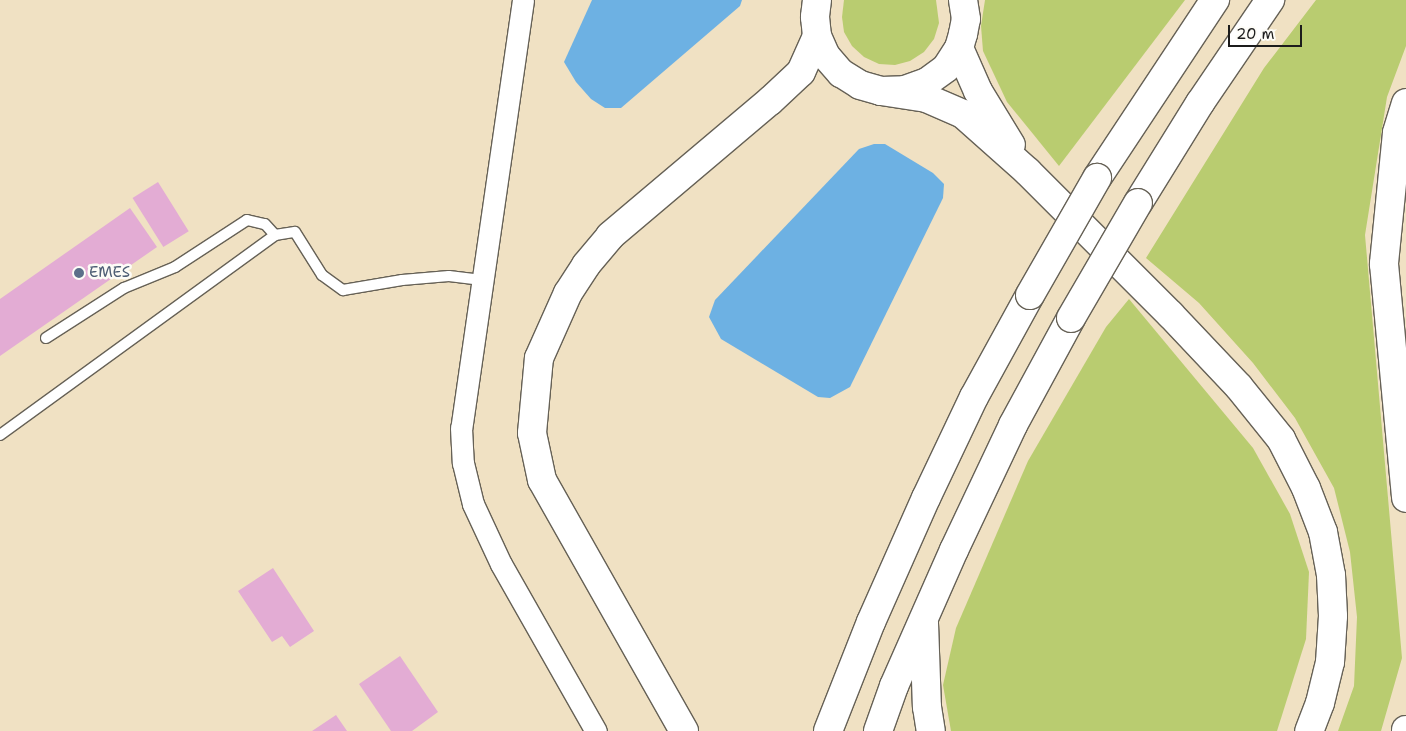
<!DOCTYPE html>
<style>
body{margin:0}
#map{position:relative;width:1406px;height:731px;overflow:hidden;background:#f0e1c3;font-family:"Shantell Sans",sans-serif}
div>[style]{position:absolute}
[style*='--x']{left:calc(var(--x)*1px);top:calc(var(--y)*1px);width:calc(var(--w)*1px);rotate:calc(var(--a)*1deg)}
.green>*{inset:0;background:#b9cc70}
.water>*{inset:0;background:#6db1e3}
.building>*{inset:0;background:#e3acd4;transform-origin:0 0}
.roads{filter:drop-shadow(1px 0 #666156) drop-shadow(-1px 0 #666156) drop-shadow(0 1px #666156) drop-shadow(0 -1px #666156)}
.lane>*{height:10px;margin:-5px;padding:0 5px;transform-origin:5px;border-radius:5px;background:#fff}
.street>*{height:21px;margin:-10.5px;padding:0 10.5px;transform-origin:10.5px;border-radius:10.5px;background:#fff}
.secondary>*{height:28px;margin:-14px;padding:0 14px;transform-origin:14px;border-radius:14px;background:#fff}
.highway>*{height:28px;margin:-14px;padding:0 14px;transform-origin:14px;border-radius:14px;background:#fff}
.bridges{filter:drop-shadow(1px 0 #666156) drop-shadow(-1px 0 #666156) drop-shadow(0 1px #666156) drop-shadow(0 -1px #666156)}
.highway-bridge>*{height:28px;margin:-14px;padding:0 14px;transform-origin:14px;border-radius:14px;background:#fff}
.dots>*{width:14px;height:14px;translate:-50% -50%;box-sizing:border-box;border:2px solid #fdfcf7;border-radius:50%}
span{translate:-50% -50%;white-space:nowrap;text-align:center;line-height:1.15;-webkit-text-stroke:5px #fdfcf7;paint-order:stroke}
.service-label{font-size:15px;color:#4e5e75}
.left{translate:0 -50%;text-align:left}
.scale{position:absolute;left:1228px;top:25px;width:74px;height:22px;box-sizing:border-box;border:2px solid #1c1c1c;border-top:0;padding-left:6px;font-size:15px;line-height:18px;white-space:nowrap;color:#1c1c1c;-webkit-text-stroke:4px #fdfcf7;paint-order:stroke}
</style>
<div id="map">
<div class="green">
<div style="clip-path:polygon(844px 0,936px 0,939px 23px,934px 39px,924px 52px,910px 61px,895px 65px,879px 64px,864px 57px,852px 46px,844px 32px,842px 17px)"></div>
<div style="clip-path:polygon(985px 0,1185px 0,1059px 166px,1007px 102px,983px 51px,981px 26px)"></div>
<div style="clip-path:polygon(1316px 0,1406px 0,1406px 46px,1387px 97px,1365px 235px,1402px 658px,1381px 731px,1338px 731px,1354px 686px,1357px 617px,1350px 552px,1334px 488px,1295px 418px,1253px 363px,1199px 303px,1146px 258px,1264px 68px)"></div>
<div style="clip-path:polygon(1129px 299px,1253px 448px,1290px 514px,1309px 572px,1306px 639px,1277px 731px,951px 731px,943px 685px,956px 628px,1028px 461px,1106px 327px)"></div>
</div>
<div class="water">
<div style="clip-path:polygon(592px 0,742px 0,740px 6px,621px 108px,605px 108px,591px 99px,576px 82px,564px 62px)"></div>
<div style="clip-path:polygon(874px 144px,885px 144px,933px 173px,944px 184px,943px 198px,850px 387px,830px 398px,818px 397px,721px 339px,709px 317px,715px 300px,859px 149px)"></div>
</div>
<div class="building">
<div style="left:158px;top:182px;width:58px;height:30px;rotate:58deg"></div>
<div style="clip-path:polygon(130px 208px,157px 247px,0 356px,0 299px)"></div>
<div style="clip-path:polygon(273px 568px,314px 631px,290px 647px,282px 636px,272px 642px,238px 591px)"></div>
<div style="clip-path:polygon(400px 656px,438px 712px,412px 731px,391px 731px,359px 684px)"></div>
<div style="clip-path:polygon(336px 715px,347px 731px,312px 731px)"></div>
</div>
<div class="roads">
<div class="lane">
<div style="--x:46;--y:338;--w:93;--a:-32.7"></div>
<div style="--x:124;--y:288;--w:55;--a:-22.4"></div>
<div style="--x:175;--y:267;--w:86;--a:-33.1"></div>
<div style="--x:247;--y:220;--w:18;--a:13"></div>
<div style="--x:265;--y:224;--w:15;--a:48"></div>
<div style="--x:0;--y:435;--w:340;--a:-36"></div>
<div style="--x:275;--y:235;--w:20;--a:-9"></div>
<div style="--x:295;--y:232;--w:51;--a:57.9"></div>
<div style="--x:322;--y:275;--w:26;--a:36"></div>
<div style="--x:343;--y:290;--w:60;--a:-9.6"></div>
<div style="--x:402;--y:280;--w:47;--a:-4.9"></div>
<div style="--x:449;--y:276;--w:33;--a:7"></div>
</div>
<div class="street">
<div style="--x:523;--y:0;--w:432;--a:98.2"></div>
<div style="--x:461;--y:428;--w:35;--a:87"></div>
<div style="--x:463;--y:463;--w:42;--a:76.3"></div>
<div style="--x:473;--y:504;--w:66;--a:65"></div>
<div style="--x:501;--y:564;--w:192;--a:60.4"></div>
</div>
<div class="secondary">
<div style="--x:817;--y:0;--w:17;--a:97"></div>
<div style="--x:815;--y:17;--w:19;--a:84"></div>
<div style="--x:817;--y:36;--w:22;--a:66"></div>
<div style="--x:826;--y:56;--w:23;--a:49"></div>
<div style="--x:841;--y:73;--w:22;--a:32"></div>
<div style="--x:860;--y:85;--w:22;--a:16"></div>
<div style="--x:881;--y:91;--w:24;--a:-2"></div>
<div style="--x:905;--y:90;--w:23;--a:-20"></div>
<div style="--x:927;--y:82;--w:24;--a:-36"></div>
<div style="--x:946;--y:68;--w:24;--a:-57"></div>
<div style="--x:959;--y:48;--w:15;--a:-74"></div>
<div style="--x:963;--y:34;--w:15;--a:-79"></div>
<div style="--x:966;--y:19;--w:19;--a:-99"></div>
<div style="--x:1406;--y:103;--w:31;--a:107"></div>
<div style="--x:1397;--y:133;--w:132;--a:95.7"></div>
<div style="--x:1384;--y:264;--w:235;--a:84.6"></div>
<div style="--x:1406;--y:731;--w:1;--a:-90"></div>
</div>
<div class="highway">
<div style="--x:959;--y:48;--w:47;--a:66.2"></div>
<div style="--x:978;--y:91;--w:63;--a:58.6"></div>
<div style="--x:881;--y:91;--w:46;--a:8.8"></div>
<div style="--x:926;--y:98;--w:40;--a:23.4"></div>
<div style="--x:963;--y:114;--w:87;--a:41.7"></div>
<div style="--x:1028;--y:172;--w:201;--a:45"></div>
<div style="--x:1170;--y:314;--w:100;--a:46.6"></div>
<div style="--x:1239;--y:387;--w:67;--a:51.1"></div>
<div style="--x:1281;--y:439;--w:55;--a:63"></div>
<div style="--x:1306;--y:488;--w:47;--a:68.9"></div>
<div style="--x:1323;--y:532;--w:44;--a:79.5"></div>
<div style="--x:1331;--y:575;--w:41;--a:87.2"></div>
<div style="--x:1333;--y:616;--w:46;--a:93.7"></div>
<div style="--x:1330;--y:662;--w:42;--a:103.7"></div>
<div style="--x:1320;--y:703;--w:30;--a:111"></div>
<div style="--x:1097;--y:178;--w:214;--a:-56.5"></div>
<div style="--x:1138;--y:203;--w:118;--a:-58.2"></div>
<div style="--x:1200;--y:103;--w:125;--a:-55.8"></div>
<div style="--x:924;--y:623;--w:84;--a:88"></div>
<div style="--x:927;--y:707;--w:24;--a:81"></div>
<div style="--x:684;--y:731;--w:288;--a:-119.5"></div>
<div style="--x:542;--y:480;--w:48;--a:-102"></div>
<div style="--x:532;--y:433;--w:75;--a:-84.7"></div>
<div style="--x:539;--y:358;--w:71;--a:-66"></div>
<div style="--x:568;--y:293;--w:33;--a:-57"></div>
<div style="--x:586;--y:265;--w:38;--a:-50"></div>
<div style="--x:610;--y:236;--w:209;--a:-40.2"></div>
<div style="--x:770;--y:101;--w:42;--a:-43.1"></div>
<div style="--x:801;--y:72;--w:39;--a:-66"></div>
<div style="--x:828;--y:731;--w:117;--a:-68.5"></div>
<div style="--x:871;--y:622;--w:136;--a:-66.1"></div>
<div style="--x:926;--y:498;--w:112;--a:-64.6"></div>
<div style="--x:974;--y:397;--w:116;--a:-61.2"></div>
<div style="--x:878;--y:731;--w:48;--a:-70.4"></div>
<div style="--x:894;--y:686;--w:149;--a:-66.2"></div>
<div style="--x:954;--y:550;--w:138;--a:-64.7"></div>
<div style="--x:1013;--y:425;--w:122;--a:-61.5"></div>
</div>
</div>
<div class="bridges">
<div class="highway-bridge">
<div style="--x:1030;--y:295;--w:135;--a:-60.2"></div>
<div style="--x:1071;--y:318;--w:133;--a:-59.8"></div>
</div>
</div>
<div class="dots">
<div style="left:79px;top:273px;background:#5c6f8a"></div>
</div>
<div class="service-label">
<span class="left" style="left:89px;top:273px">EMES</span>
</div>
<div class="scale">20 m</div>
</div>
